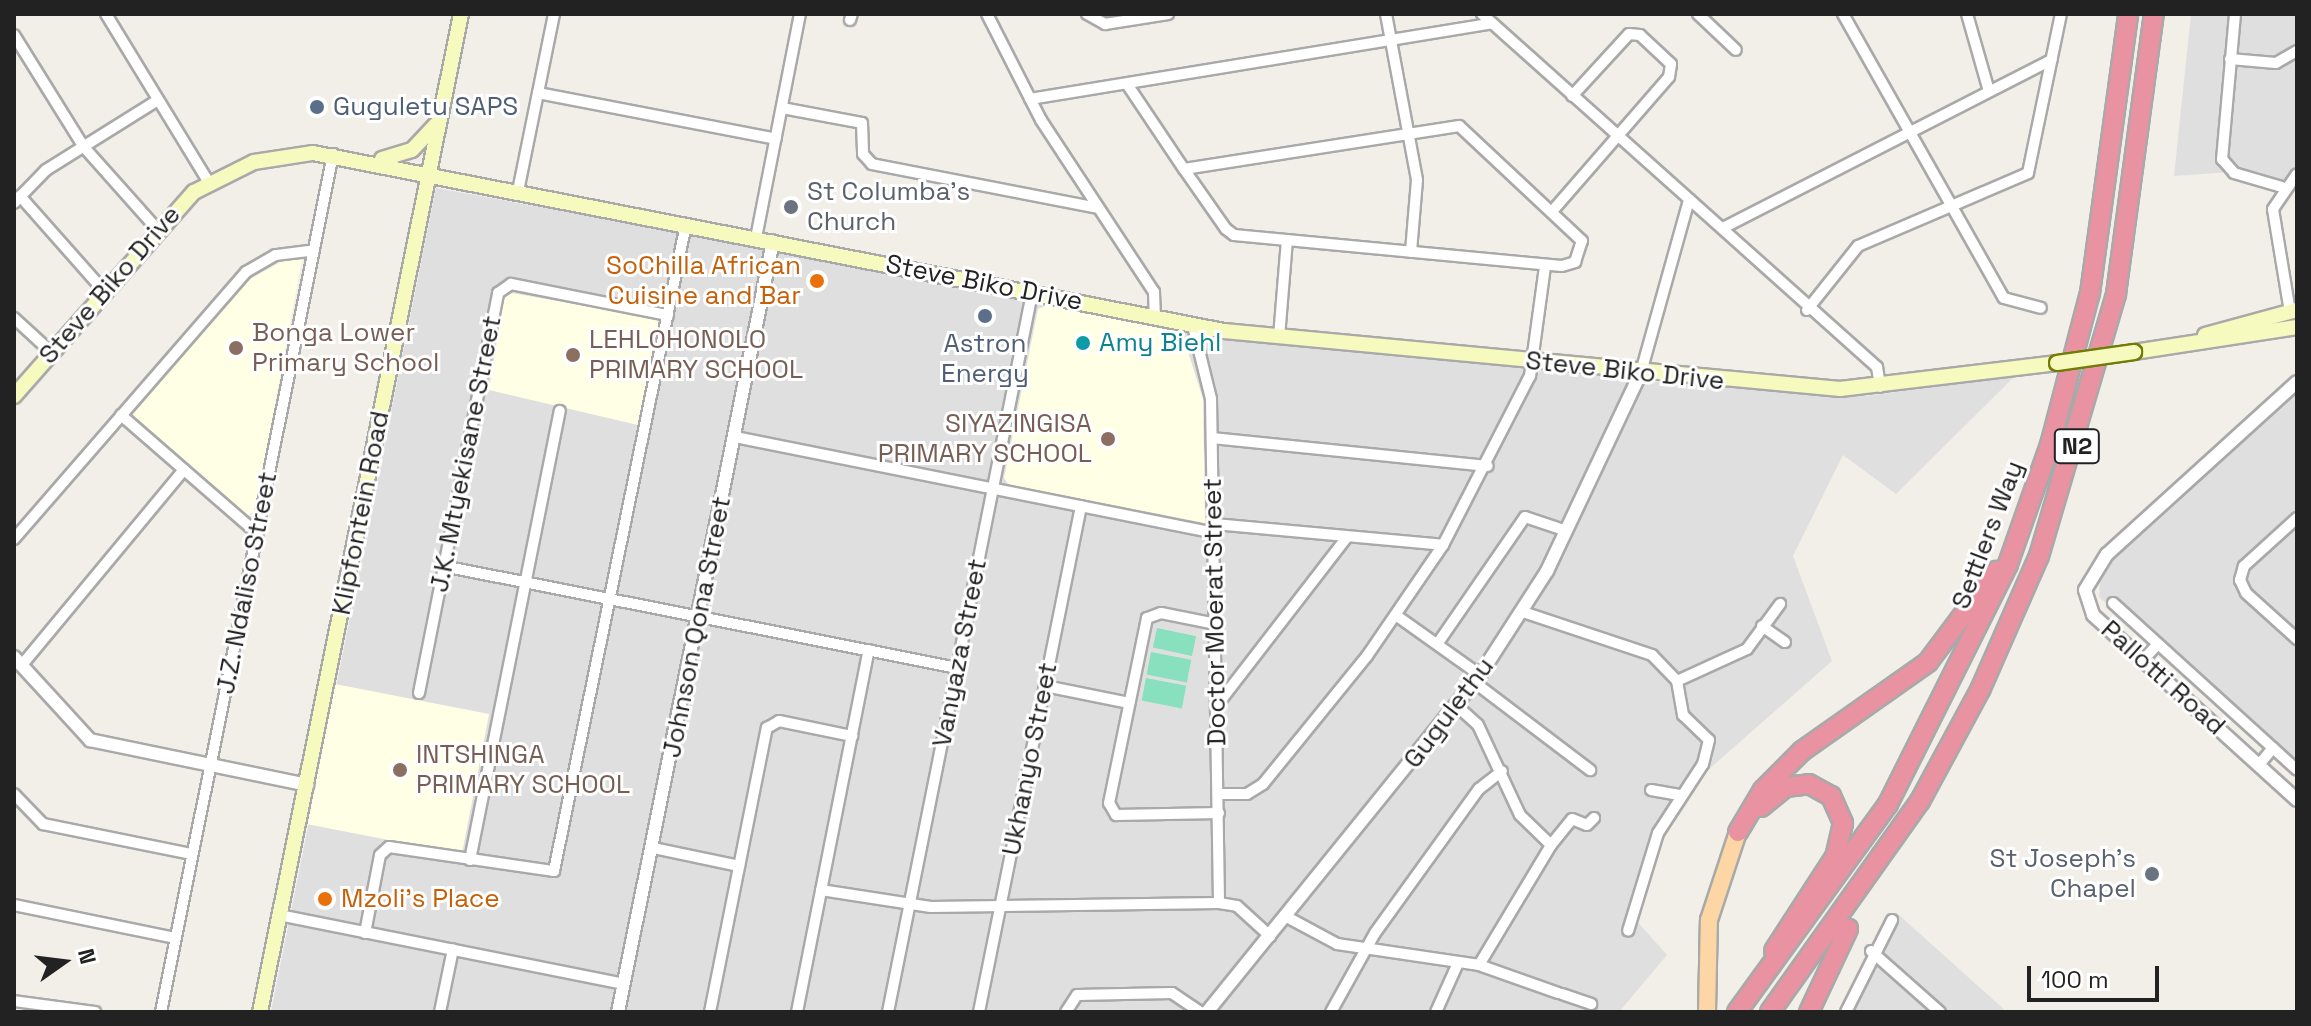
<!DOCTYPE html>
<style>
body{margin:0}
#map{position:relative;width:2311px;height:1026px;overflow:hidden;background:#f2efe9;font-family:"Space Grotesk",sans-serif}
div>[style]{position:absolute}
[style*='--x']{left:calc(var(--x)*1px);top:calc(var(--y)*1px);width:calc(var(--w)*1px);rotate:calc(var(--a)*1deg)}
.residential>*{inset:0;background:#e0dfdf}
.education>*{inset:0;background:#ffffe5;transform-origin:0 0}
.pitch>*{inset:0;background:#88e0be;transform-origin:0 0}
.roads{filter:drop-shadow(2px 0 #a9a9a9) drop-shadow(-2px 0 #a9a9a9) drop-shadow(0 2px #a9a9a9) drop-shadow(0 -2px #a9a9a9)}
.minor>*{height:10px;margin:-5px;padding:0 5px;transform-origin:5px;border-radius:5px;background:#fff}
.tertiary>*{height:12px;margin:-6px;padding:0 6px;transform-origin:6px;border-radius:6px;background:#fff}
.secondary>*{height:14px;margin:-7px;padding:0 7px;transform-origin:7px;border-radius:7px;background:#f7fabf}
.primary>*{height:16px;margin:-8px;padding:0 8px;transform-origin:8px;border-radius:8px;background:#fcd6a4}
.motorway>*{height:18px;margin:-9px;padding:0 9px;transform-origin:9px;border-radius:9px;background:#e892a2}
.bridges{filter:drop-shadow(2px 0 #707d05) drop-shadow(-2px 0 #707d05) drop-shadow(0 2px #707d05) drop-shadow(0 -2px #707d05)}
.secondary-bridge>*{height:14px;margin:-7px;padding:0 7px;transform-origin:7px;border-radius:7px;background:#f7fabf}
.dots>*{width:22px;height:22px;translate:-50% -50%;box-sizing:border-box;border:4px solid #fff;border-radius:50%}
span{translate:-50% -50%;white-space:nowrap;text-align:center;line-height:1.15;-webkit-text-stroke:6px #fff;paint-order:stroke}
.shield-label span{padding:2px 6px;background:#fff;border:2px solid;border-radius:6px;-webkit-text-stroke-width:0}
.shield-label{font-size:24px;color:#222;font-weight:700}
.service-label{font-size:26px;color:#4e5e75}
.left{translate:0 -50%;text-align:left}
.worship-label{font-size:26px;color:#5b616d}
.right{translate:-100% -50%;text-align:right}
.food-label{font-size:26px;color:#c56008}
.street-label{font-size:26px;color:#222}
.education-label{font-size:26px;color:#785e54}
.culture-label{font-size:26px;color:#0d838f}
.frame{position:absolute;inset:0;border:16px solid #222;pointer-events:none}
.north{position:absolute;left:24px;top:922px;width:80px;height:80px;-webkit-text-stroke:6px #fff;paint-order:stroke;rotate:76deg;font-size:22px;font-weight:700;line-height:32px;text-align:center;color:#222}
.north::after{content:'';display:block;margin:auto;width:28px;height:36px;background:#222;clip-path:polygon(50% 0,100% 100%,50% 72%,0 100%)}
.scale{position:absolute;left:2027px;top:966px;width:132px;height:36px;box-sizing:border-box;border:4px solid #222;border-top:0;padding-left:10px;font-size:24px;line-height:28px;white-space:nowrap;color:#222;-webkit-text-stroke:6px #fff;paint-order:stroke}
</style>
<div id="map">
<div class="residential">
<div style="clip-path:polygon(2191px 14px,2297px 14px,2297px 173px,2281px 187px,2231px 172px,2174px 176px)"></div>
<div style="clip-path:polygon(436px 188px,1193px 326px,1645px 381px,1867px 396px,2015px 376px,1896px 494px,1843px 455px,1793px 556px,1832px 661px,1675px 799px,1635px 919px,1667px 955px,1619px 1012px,271px 1012px)"></div>
<div style="clip-path:polygon(2297px 392px,2297px 776px,2099px 597px,2101px 567px)"></div>
<div style="clip-path:polygon(1899px 915px,2007px 1012px,1847px 1012px,1872px 951px)"></div>
</div>
<div class="education">
<div style="clip-path:polygon(285px 260px,302px 260px,255px 511px,247px 516px,131px 413px,242px 284px)"></div>
<div style="clip-path:polygon(512px 293px,659px 319px,638px 425px,489px 390px,504px 297px)"></div>
<div style="clip-path:polygon(1050px 304px,1182px 333px,1203px 399px,1205px 523px,1009px 485px,1004px 478px,1038px 309px)"></div>
<div style="left:335px;top:684px;width:157px;height:143px;rotate:11deg"></div>
</div>
<div class="pitch">
<div style="left:1157px;top:628px;width:40px;height:20px;rotate:12deg"></div>
<div style="left:1151px;top:652px;width:41px;height:23px;rotate:11deg"></div>
<div style="left:1146px;top:678px;width:41px;height:23px;rotate:11deg"></div>
</div>
<div class="roads">
<div class="minor">
<div style="--x:106;--y:14;--w:198;--a:58.6"></div>
<div style="--x:987;--y:14;--w:119;--a:63"></div>
<div style="--x:1041;--y:120;--w:206;--a:56.7"></div>
<div style="--x:1154;--y:292;--w:26;--a:88"></div>
<div style="--x:1087;--y:14;--w:21;--a:29"></div>
<div style="--x:1105;--y:24;--w:64;--a:-9"></div>
<div style="--x:1386;--y:14;--w:169;--a:79.4"></div>
<div style="--x:1417;--y:180;--w:72;--a:94.8"></div>
<div style="--x:1482;--y:14;--w:530;--a:41.79"></div>
<div style="--x:1877;--y:367;--w:20;--a:81"></div>
<div style="--x:1698;--y:14;--w:52;--a:43.5"></div>
<div style="--x:1843;--y:14;--w:326;--a:60.5"></div>
<div style="--x:2004;--y:298;--w:38;--a:15"></div>
<div style="--x:1967;--y:14;--w:80;--a:74.1"></div>
<div style="--x:2235;--y:14;--w:146;--a:95.1"></div>
<div style="--x:2222;--y:159;--w:18;--a:49"></div>
<div style="--x:2234;--y:173;--w:50;--a:16.3"></div>
<div style="--x:850;--y:20;--w:6;--a:-72"></div>
<div style="--x:14;--y:35;--w:131;--a:58.1"></div>
<div style="--x:83;--y:146;--w:111;--a:48.3"></div>
<div style="--x:2230;--y:59;--w:46;--a:5"></div>
<div style="--x:2276;--y:63;--w:24;--a:-30"></div>
<div style="--x:1127;--y:84;--w:102;--a:56.2"></div>
<div style="--x:1184;--y:169;--w:73;--a:55"></div>
<div style="--x:1226;--y:229;--w:10;--a:37"></div>
<div style="--x:1234;--y:235;--w:329;--a:5.4"></div>
<div style="--x:1562;--y:266;--w:14;--a:-17"></div>
<div style="--x:1575;--y:262;--w:22;--a:-72"></div>
<div style="--x:1582;--y:241;--w:168;--a:-136.9"></div>
<div style="--x:1459;--y:126;--w:278;--a:171.1"></div>
<div style="--x:538;--y:93;--w:242;--a:10.9"></div>
<div style="--x:1030;--y:99;--w:468;--a:-9.3"></div>
<div style="--x:782;--y:108;--w:81;--a:10.6"></div>
<div style="--x:862;--y:123;--w:31;--a:88"></div>
<div style="--x:863;--y:154;--w:13;--a:48"></div>
<div style="--x:872;--y:164;--w:230;--a:11"></div>
<div style="--x:518;--y:191;--w:181;--a:-78.5"></div>
<div style="--x:20;--y:196;--w:127;--a:48.5"></div>
<div style="--x:14;--y:203;--w:46;--a:-45.9"></div>
<div style="--x:46;--y:170;--w:132;--a:-32"></div>
<div style="--x:1555;--y:208;--w:174;--a:-49"></div>
<div style="--x:1669;--y:77;--w:13;--a:-81"></div>
<div style="--x:1671;--y:64;--w:42;--a:-136.9"></div>
<div style="--x:1640;--y:35;--w:11;--a:-175"></div>
<div style="--x:1629;--y:34;--w:84;--a:132.6"></div>
<div style="--x:1723;--y:228;--w:369;--a:-27.1"></div>
<div style="--x:756;--y:238;--w:228;--a:-78.9"></div>
<div style="--x:1807;--y:310;--w:82;--a:-51.4"></div>
<div style="--x:1858;--y:246;--w:185;--a:-23.2"></div>
<div style="--x:2028;--y:173;--w:162;--a:-78.3"></div>
<div style="--x:2290;--y:312;--w:104;--a:-99.4"></div>
<div style="--x:2273;--y:209;--w:42;--a:-55.6"></div>
<div style="--x:14;--y:318;--w:49;--a:42.5"></div>
<div style="--x:1193;--y:326;--w:75;--a:76.1"></div>
<div style="--x:1211;--y:399;--w:504;--a:89.09"></div>
<div style="--x:1279;--y:337;--w:97;--a:-85.3"></div>
<div style="--x:1641;--y:372;--w:179;--a:-74.4"></div>
<div style="--x:121;--y:415;--w:181;--a:41"></div>
<div style="--x:735;--y:437;--w:489;--a:11.3"></div>
<div style="--x:1212;--y:438;--w:277;--a:5.8"></div>
<div style="--x:2297;--y:518;--w:72;--a:137.8"></div>
<div style="--x:2244;--y:566;--w:15;--a:106"></div>
<div style="--x:2240;--y:580;--w:14;--a:65"></div>
<div style="--x:2246;--y:593;--w:69;--a:42"></div>
<div style="--x:1214;--y:524;--w:230;--a:5.2"></div>
<div style="--x:14;--y:539;--w:354;--a:-49"></div>
<div style="--x:246;--y:272;--w:34;--a:-30"></div>
<div style="--x:276;--y:255;--w:38;--a:-7"></div>
<div style="--x:443;--y:566;--w:524;--a:11.22"></div>
<div style="--x:2113;--y:603;--w:248;--a:42.2"></div>
<div style="--x:1523;--y:612;--w:136;--a:18.4"></div>
<div style="--x:1652;--y:655;--w:36;--a:46"></div>
<div style="--x:1677;--y:681;--w:35;--a:80"></div>
<div style="--x:1683;--y:715;--w:36;--a:44"></div>
<div style="--x:1709;--y:740;--w:25;--a:104"></div>
<div style="--x:1703;--y:764;--w:82;--a:123.1"></div>
<div style="--x:1658;--y:833;--w:102;--a:107"></div>
<div style="--x:1397;--y:616;--w:102;--a:35.4"></div>
<div style="--x:1216;--y:624;--w:56;--a:-168.7"></div>
<div style="--x:1161;--y:613;--w:15;--a:160"></div>
<div style="--x:1147;--y:618;--w:189;--a:101.6"></div>
<div style="--x:1109;--y:803;--w:14;--a:60"></div>
<div style="--x:1116;--y:815;--w:103;--a:-1.1"></div>
<div style="--x:1762;--y:626;--w:28;--a:35"></div>
<div style="--x:1438;--y:643;--w:153;--a:-55.4"></div>
<div style="--x:1525;--y:517;--w:44;--a:18.4"></div>
<div style="--x:2143;--y:660;--w:22;--a:-47"></div>
<div style="--x:21;--y:666;--w:255;--a:-50.3"></div>
<div style="--x:1677;--y:681;--w:77;--a:-24.6"></div>
<div style="--x:1747;--y:649;--w:56;--a:-53.7"></div>
<div style="--x:1474;--y:682;--w:146;--a:37.2"></div>
<div style="--x:1045;--y:686;--w:86;--a:11.4"></div>
<div style="--x:419;--y:693;--w:408;--a:-78.8"></div>
<div style="--x:498;--y:293;--w:16;--a:-35"></div>
<div style="--x:511;--y:284;--w:160;--a:11.2"></div>
<div style="--x:1218;--y:704;--w:211;--a:-52.3"></div>
<div style="--x:1457;--y:706;--w:28;--a:42"></div>
<div style="--x:1478;--y:725;--w:99;--a:65"></div>
<div style="--x:1520;--y:815;--w:43;--a:44.1"></div>
<div style="--x:2259;--y:765;--w:22;--a:-51"></div>
<div style="--x:1651;--y:790;--w:29;--a:10"></div>
<div style="--x:14;--y:794;--w:42;--a:46"></div>
<div style="--x:43;--y:824;--w:152;--a:11.4"></div>
<div style="--x:1218;--y:794;--w:29;--a:0"></div>
<div style="--x:1247;--y:794;--w:19;--a:-32"></div>
<div style="--x:1263;--y:784;--w:165;--a:-50.9"></div>
<div style="--x:1367;--y:656;--w:135;--a:-55.6"></div>
<div style="--x:1443;--y:545;--w:190;--a:-62.8"></div>
<div style="--x:1530;--y:376;--w:111;--a:-82.2"></div>
<div style="--x:653;--y:848;--w:88;--a:11.8"></div>
<div style="--x:470;--y:860;--w:458;--a:-78.7"></div>
<div style="--x:821;--y:890;--w:111;--a:8.8"></div>
<div style="--x:931;--y:907;--w:288;--a:-0.8"></div>
<div style="--x:1219;--y:903;--w:18;--a:9"></div>
<div style="--x:1237;--y:906;--w:45;--a:42.3"></div>
<div style="--x:14;--y:905;--w:164;--a:11.6"></div>
<div style="--x:279;--y:915;--w:352;--a:11.3"></div>
<div style="--x:1285;--y:916;--w:59;--a:28.3"></div>
<div style="--x:1337;--y:944;--w:144;--a:8.4"></div>
<div style="--x:1479;--y:965;--w:84;--a:19.5"></div>
<div style="--x:365;--y:933;--w:79;--a:-79.1"></div>
<div style="--x:380;--y:855;--w:12;--a:-42"></div>
<div style="--x:389;--y:847;--w:167;--a:8.3"></div>
<div style="--x:554;--y:871;--w:660;--a:-78.47"></div>
<div style="--x:1871;--y:951;--w:92;--a:41.5"></div>
<div style="--x:1479;--y:965;--w:140;--a:-59"></div>
<div style="--x:1551;--y:845;--w:33;--a:-51"></div>
<div style="--x:1572;--y:819;--w:16;--a:22"></div>
<div style="--x:1587;--y:825;--w:10;--a:-45"></div>
<div style="--x:1562;--y:994;--w:31;--a:19"></div>
<div style="--x:14;--y:1001;--w:82;--a:7.7"></div>
<div style="--x:161;--y:1012;--w:875;--a:-78.66"></div>
<div style="--x:440;--y:1012;--w:64;--a:-78.3"></div>
<div style="--x:710;--y:1012;--w:290;--a:-78.7"></div>
<div style="--x:767;--y:728;--w:14;--a:-30"></div>
<div style="--x:779;--y:721;--w:75;--a:11.6"></div>
<div style="--x:797;--y:1012;--w:369;--a:-78.8"></div>
<div style="--x:888;--y:1012;--w:733;--a:-78.67"></div>
<div style="--x:979;--y:1012;--w:516;--a:-78.6"></div>
<div style="--x:1066;--y:1012;--w:20;--a:-57"></div>
<div style="--x:1077;--y:995;--w:95;--a:-1.2"></div>
<div style="--x:1172;--y:993;--w:34;--a:34"></div>
<div style="--x:1331;--y:1012;--w:90;--a:-60.9"></div>
<div style="--x:1375;--y:933;--w:178;--a:-54.2"></div>
<div style="--x:1479;--y:789;--w:29;--a:-38"></div>
<div style="--x:1436;--y:1012;--w:54;--a:-65.8"></div>
<div style="--x:1846;--y:1012;--w:103;--a:-63.4"></div>
</div>
<div class="tertiary">
<div style="--x:2297;--y:382;--w:256;--a:137.8"></div>
<div style="--x:2107;--y:554;--w:42;--a:121.4"></div>
<div style="--x:2085;--y:590;--w:26;--a:72"></div>
<div style="--x:2093;--y:615;--w:275;--a:42.2"></div>
<div style="--x:14;--y:657;--w:113;--a:47.5"></div>
<div style="--x:90;--y:740;--w:222;--a:11.7"></div>
<div style="--x:618;--y:1012;--w:786;--a:-78.63"></div>
<div style="--x:1207;--y:1012;--w:434;--a:-51"></div>
<div style="--x:1480;--y:675;--w:124;--a:-57.2"></div>
<div style="--x:1547;--y:571;--w:220;--a:-64.7"></div>
</div>
<div class="secondary">
<div style="--x:382;--y:159;--w:31;--a:-17"></div>
<div style="--x:412;--y:150;--w:35;--a:-47"></div>
<div style="--x:2205;--y:335;--w:95;--a:-15.2"></div>
<div style="--x:2134;--y:352;--w:165;--a:-8.7"></div>
<div style="--x:14;--y:396;--w:272;--a:-48.6"></div>
<div style="--x:194;--y:192;--w:67;--a:-26.6"></div>
<div style="--x:254;--y:162;--w:60;--a:-8.7"></div>
<div style="--x:313;--y:153;--w:928;--a:11.06"></div>
<div style="--x:1224;--y:331;--w:619;--a:5.38"></div>
<div style="--x:1840;--y:389;--w:219;--a:-6.8"></div>
<div style="--x:260;--y:1012;--w:1018;--a:-78.61"></div>
</div>
<div class="primary">
<div style="--x:1707;--y:1012;--w:92;--a:-88.8"></div>
<div style="--x:1709;--y:920;--w:93;--a:-71.8"></div>
</div>
<div class="motorway">
<div style="--x:1761;--y:807;--w:32;--a:-39"></div>
<div style="--x:1786;--y:787;--w:23;--a:-7"></div>
<div style="--x:1809;--y:784;--w:25;--a:29"></div>
<div style="--x:1831;--y:796;--w:30;--a:66"></div>
<div style="--x:1843;--y:823;--w:35;--a:103"></div>
<div style="--x:1835;--y:857;--w:112;--a:123"></div>
<div style="--x:1738;--y:832;--w:49;--a:-59.2"></div>
<div style="--x:1763;--y:790;--w:55;--a:-45"></div>
<div style="--x:1802;--y:751;--w:154;--a:-35.2"></div>
<div style="--x:1928;--y:662;--w:114;--a:-53.2"></div>
<div style="--x:1737;--y:1012;--w:257;--a:-54"></div>
<div style="--x:1888;--y:804;--w:268;--a:-63.4"></div>
<div style="--x:2008;--y:564;--w:126;--a:-70.6"></div>
<div style="--x:2050;--y:445;--w:157;--a:-75.3"></div>
<div style="--x:2090;--y:293;--w:282;--a:-82.2"></div>
<div style="--x:1770;--y:1012;--w:259;--a:-54.6"></div>
<div style="--x:1920;--y:801;--w:128;--a:-61.6"></div>
<div style="--x:1981;--y:688;--w:144;--a:-66.3"></div>
<div style="--x:2039;--y:556;--w:273;--a:-73.6"></div>
<div style="--x:2116;--y:294;--w:283;--a:-82.3"></div>
<div style="--x:1809;--y:1012;--w:92;--a:-64.8"></div>
</div>
</div>
<div class="bridges">
<div class="secondary-bridge">
<div style="--x:2057;--y:363;--w:78;--a:-8.1"></div>
</div>
</div>
<div class="dots">
<div style="left:317px;top:107px;background:#5c6f8a"></div>
<div style="left:791px;top:207px;background:#6b7280"></div>
<div style="left:817px;top:281px;background:#e8710a"></div>
<div style="left:985px;top:316px;background:#5c6f8a"></div>
<div style="left:1083px;top:343px;background:#0f9aa8"></div>
<div style="left:236px;top:348px;background:#8d6e63"></div>
<div style="left:573px;top:355px;background:#8d6e63"></div>
<div style="left:1108px;top:439px;background:#8d6e63"></div>
<div style="left:400px;top:770px;background:#8d6e63"></div>
<div style="left:2152px;top:874px;background:#6b7280"></div>
<div style="left:325px;top:899px;background:#e8710a"></div>
</div>
<div class="shield-label">
<span style="left:2077px;top:446px">N2</span>
</div>
<div class="service-label">
<span class="left" style="left:333px;top:107px">Guguletu SAPS</span>
<span style="left:985px;top:359px">Astron<br>Energy</span>
</div>
<div class="worship-label">
<span class="left" style="left:807px;top:207px">St Columba's<br>Church</span>
<span class="right" style="left:2136px;top:874px">St Joseph's<br>Chapel</span>
</div>
<div class="food-label">
<span class="right" style="left:801px;top:281px">SoChilla African<br>Cuisine and Bar</span>
<span class="left" style="left:341px;top:899px">Mzoli's Place</span>
</div>
<div class="street-label">
<span style="left:984px;top:283px;rotate:11deg">Steve Biko Drive</span>
<span style="left:110px;top:285px;rotate:-49deg">Steve Biko Drive</span>
<span style="left:1625px;top:371px;rotate:6deg">Steve Biko Drive</span>
<span style="left:466px;top:454px;rotate:-79deg">J.K. Mtyekisane Street</span>
<span style="left:361px;top:513px;rotate:-79deg">Klipfontein Road</span>
<span style="left:1988px;top:535px;rotate:-69deg">Settlers Way</span>
<span style="left:247px;top:583px;rotate:-79deg">J.Z. Ndaliso Street</span>
<span style="left:1215px;top:612px;rotate:-91deg">Doctor Moerat Street</span>
<span style="left:697px;top:627px;rotate:-79deg">Johnson Qona Street</span>
<span style="left:960px;top:653px;rotate:-79deg">Vanyaza Street</span>
<span style="left:2163px;top:678px;rotate:42deg">Pallotti Road</span>
<span style="left:1449px;top:713px;rotate:-53deg">Gugulethu</span>
<span style="left:1030px;top:759px;rotate:-79deg">Ukhanyo Street</span>
</div>
<div class="education-label">
<span class="left" style="left:252px;top:348px">Bonga Lower<br>Primary School</span>
<span class="left" style="left:589px;top:355px">LEHLOHONOLO<br>PRIMARY SCHOOL</span>
<span class="right" style="left:1092px;top:439px">SIYAZINGISA<br>PRIMARY SCHOOL</span>
<span class="left" style="left:416px;top:770px">INTSHINGA<br>PRIMARY SCHOOL</span>
</div>
<div class="culture-label">
<span class="left" style="left:1099px;top:343px">Amy Biehl</span>
</div>
<div class="frame"></div>
<div class="north">N</div>
<div class="scale">100 m</div>
</div>
